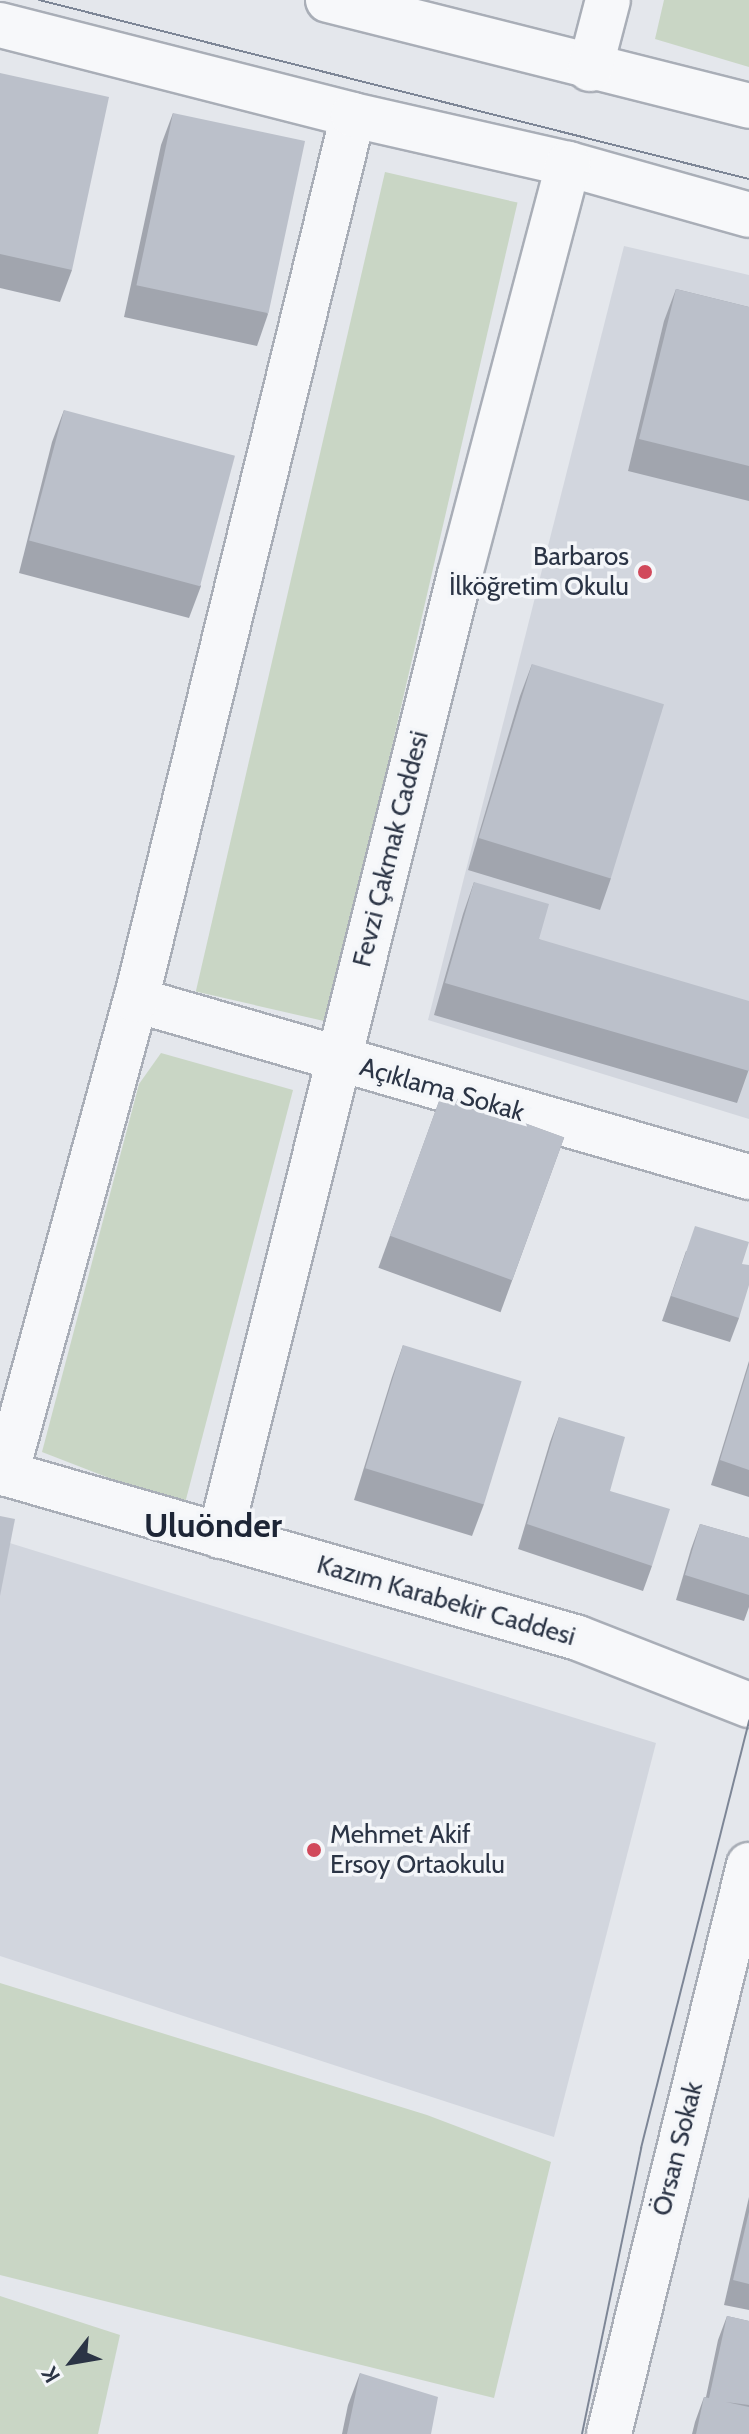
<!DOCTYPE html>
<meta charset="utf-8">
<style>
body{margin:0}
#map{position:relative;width:749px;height:2434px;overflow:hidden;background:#e4e7ec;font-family:Cabin,sans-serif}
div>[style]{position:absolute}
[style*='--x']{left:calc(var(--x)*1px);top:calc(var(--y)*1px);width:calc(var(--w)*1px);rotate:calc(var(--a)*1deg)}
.built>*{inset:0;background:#d2d6de}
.green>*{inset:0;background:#c9d6c5;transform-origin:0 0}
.roads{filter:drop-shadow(2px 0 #a9aeb7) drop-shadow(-2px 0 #a9aeb7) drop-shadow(0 2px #a9aeb7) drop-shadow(0 -2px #a9aeb7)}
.minor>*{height:44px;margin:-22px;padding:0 22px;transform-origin:22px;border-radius:22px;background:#f7f8fa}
.tertiary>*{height:44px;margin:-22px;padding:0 22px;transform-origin:22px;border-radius:22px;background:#f7f8fa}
.tram>*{height:2px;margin:-1px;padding:0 1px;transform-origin:1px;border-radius:1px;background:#7d8696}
.wall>*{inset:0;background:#a1a5ae;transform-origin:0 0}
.building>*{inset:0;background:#bbc0ca;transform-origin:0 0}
.dots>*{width:22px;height:22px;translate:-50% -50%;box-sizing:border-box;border:4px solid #f4f6f9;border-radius:50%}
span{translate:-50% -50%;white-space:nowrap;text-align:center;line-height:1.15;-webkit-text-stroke:7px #f4f6f9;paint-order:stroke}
.poi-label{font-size:26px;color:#2b3445}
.right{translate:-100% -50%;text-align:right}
.left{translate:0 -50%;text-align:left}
.street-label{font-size:26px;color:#2b3445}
.district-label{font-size:34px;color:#1d2536;font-weight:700}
.north{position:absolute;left:32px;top:2322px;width:80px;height:80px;-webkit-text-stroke:6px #f4f6f9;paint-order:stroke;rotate:239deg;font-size:22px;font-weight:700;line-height:32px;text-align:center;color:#2b3445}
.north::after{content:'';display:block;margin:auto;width:28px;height:36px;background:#2b3445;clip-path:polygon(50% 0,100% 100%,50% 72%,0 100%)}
</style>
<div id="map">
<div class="built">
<div style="clip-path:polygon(624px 246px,749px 275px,749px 1119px,428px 1020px)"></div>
<div style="clip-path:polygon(0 1540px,656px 1743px,554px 2137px,0 1956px)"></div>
</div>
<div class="green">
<div style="clip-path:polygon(664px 0,749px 0,749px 67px,655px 39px)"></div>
<div style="left:385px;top:172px;width:136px;height:841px;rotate:13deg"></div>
<div style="clip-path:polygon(161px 1053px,293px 1090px,184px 1507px,42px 1452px,139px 1084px)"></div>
<div style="clip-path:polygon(0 1983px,427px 2115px,551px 2162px,494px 2398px,0 2275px)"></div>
<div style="clip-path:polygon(0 2296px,120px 2335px,98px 2434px,0 2434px)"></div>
</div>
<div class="roads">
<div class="minor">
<div style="--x:136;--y:1000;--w:638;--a:16.11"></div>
<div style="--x:6;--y:1474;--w:492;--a:-74.7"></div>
<div style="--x:136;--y:1000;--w:911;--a:-76.22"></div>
<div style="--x:609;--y:2434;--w:586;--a:-76.18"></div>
</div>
<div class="tertiary">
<div style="--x:328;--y:0;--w:434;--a:14.1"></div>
<div style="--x:0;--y:25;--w:364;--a:14.3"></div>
<div style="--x:353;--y:115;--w:221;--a:12.8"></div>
<div style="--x:568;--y:164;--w:188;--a:15.7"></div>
<div style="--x:590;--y:69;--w:71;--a:-75.4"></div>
<div style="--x:0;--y:1472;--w:601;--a:16.02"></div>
<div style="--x:578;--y:1638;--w:184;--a:21.4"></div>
<div style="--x:220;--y:1536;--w:991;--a:-75.99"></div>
<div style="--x:460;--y:574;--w:424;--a:-75.2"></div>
</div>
</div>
<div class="tram">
<div style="--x:39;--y:0;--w:732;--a:14.15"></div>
<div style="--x:582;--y:2434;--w:292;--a:-78.3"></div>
<div style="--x:641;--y:2148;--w:441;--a:-75.8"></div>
</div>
<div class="wall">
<div style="clip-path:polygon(0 73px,72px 270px,60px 302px,0 288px)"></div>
<div style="clip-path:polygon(173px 113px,268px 314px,257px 346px,124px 317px,161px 145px)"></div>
<div style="clip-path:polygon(676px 289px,749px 307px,749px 501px,628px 471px,664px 321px)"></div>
<div style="clip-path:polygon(64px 410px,201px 586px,189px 618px,19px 573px,52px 442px)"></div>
<div style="clip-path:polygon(532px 664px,611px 878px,600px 910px,468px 870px,520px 696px)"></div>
<div style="clip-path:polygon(474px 882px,539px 939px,749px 1069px,737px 1103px,434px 1015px,463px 914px)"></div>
<div style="left:442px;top:1093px;width:130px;height:186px;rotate:20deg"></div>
<div style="clip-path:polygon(686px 1251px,742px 1264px,739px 1318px,730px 1342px,662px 1321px)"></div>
<div style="clip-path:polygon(403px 1345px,484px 1504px,472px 1536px,354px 1500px,392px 1377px)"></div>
<div style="clip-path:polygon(749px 1361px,749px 1497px,711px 1485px)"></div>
<div style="clip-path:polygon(559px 1417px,610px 1491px,652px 1566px,643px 1591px,518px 1549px,550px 1442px)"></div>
<div style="clip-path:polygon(700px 1524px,749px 1538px,749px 1607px,744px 1621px,676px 1600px,691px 1549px)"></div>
<div style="clip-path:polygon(749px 2197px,749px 2310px,724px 2305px)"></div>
<div style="clip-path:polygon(727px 2316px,749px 2321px,749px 2434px,692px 2434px,695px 2422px,704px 2397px,706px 2397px,718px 2340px)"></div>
<div style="clip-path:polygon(360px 2373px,431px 2434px,342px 2434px,348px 2405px)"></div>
</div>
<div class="building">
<div style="clip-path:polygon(0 73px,109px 97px,72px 270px,0 254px)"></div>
<div style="left:173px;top:113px;width:135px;height:176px;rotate:12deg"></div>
<div style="clip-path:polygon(676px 289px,749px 307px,749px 466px,639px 439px)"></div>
<div style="left:64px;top:410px;width:177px;height:135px;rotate:15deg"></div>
<div style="left:532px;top:664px;width:138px;height:182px;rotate:17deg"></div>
<div style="clip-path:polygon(474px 882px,549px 904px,539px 939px,749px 1001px,749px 1071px,445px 983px)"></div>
<div style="left:442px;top:1093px;width:130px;height:152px;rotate:20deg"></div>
<div style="clip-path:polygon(695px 1226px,749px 1242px,742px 1264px,749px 1265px,749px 1285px,739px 1318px,671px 1296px)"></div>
<div style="left:403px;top:1345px;width:124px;height:129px;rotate:17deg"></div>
<div style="clip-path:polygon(749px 1365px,749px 1470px,720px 1460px)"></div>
<div style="clip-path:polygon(559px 1417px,625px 1437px,610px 1491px,670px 1509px,652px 1566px,527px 1524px)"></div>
<div style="clip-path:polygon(0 1516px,15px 1519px,0 1596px)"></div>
<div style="clip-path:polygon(700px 1524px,749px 1538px,749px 1595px,685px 1575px)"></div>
<div style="clip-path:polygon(749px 2212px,749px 2284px,733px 2280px)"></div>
<div style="clip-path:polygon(727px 2316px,749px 2321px,749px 2405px,726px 2402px,749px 2407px,749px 2434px,696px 2434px,704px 2397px,709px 2398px)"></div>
<div style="clip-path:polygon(360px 2373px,438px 2397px,431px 2434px,347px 2434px)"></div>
</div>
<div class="dots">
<div style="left:645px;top:572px;background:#d1495b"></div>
<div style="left:314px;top:1850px;background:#d1495b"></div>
</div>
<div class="poi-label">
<span class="right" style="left:629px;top:572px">Barbaros<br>İlköğretim Okulu</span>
<span class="left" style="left:330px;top:1850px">Mehmet Akif<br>Ersoy Ortaokulu</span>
</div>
<div class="street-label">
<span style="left:391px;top:849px;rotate:-76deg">Fevzi Çakmak Caddesi</span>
<span style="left:442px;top:1090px;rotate:16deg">Açıklama Sokak</span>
<span style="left:446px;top:1601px;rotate:16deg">Kazım Karabekir Caddesi</span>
<span style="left:678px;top:2149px;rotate:-76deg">Örsan Sokak</span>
</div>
<div class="district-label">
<span style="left:213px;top:1526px">Uluönder</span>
</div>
<div class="north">K</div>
</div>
